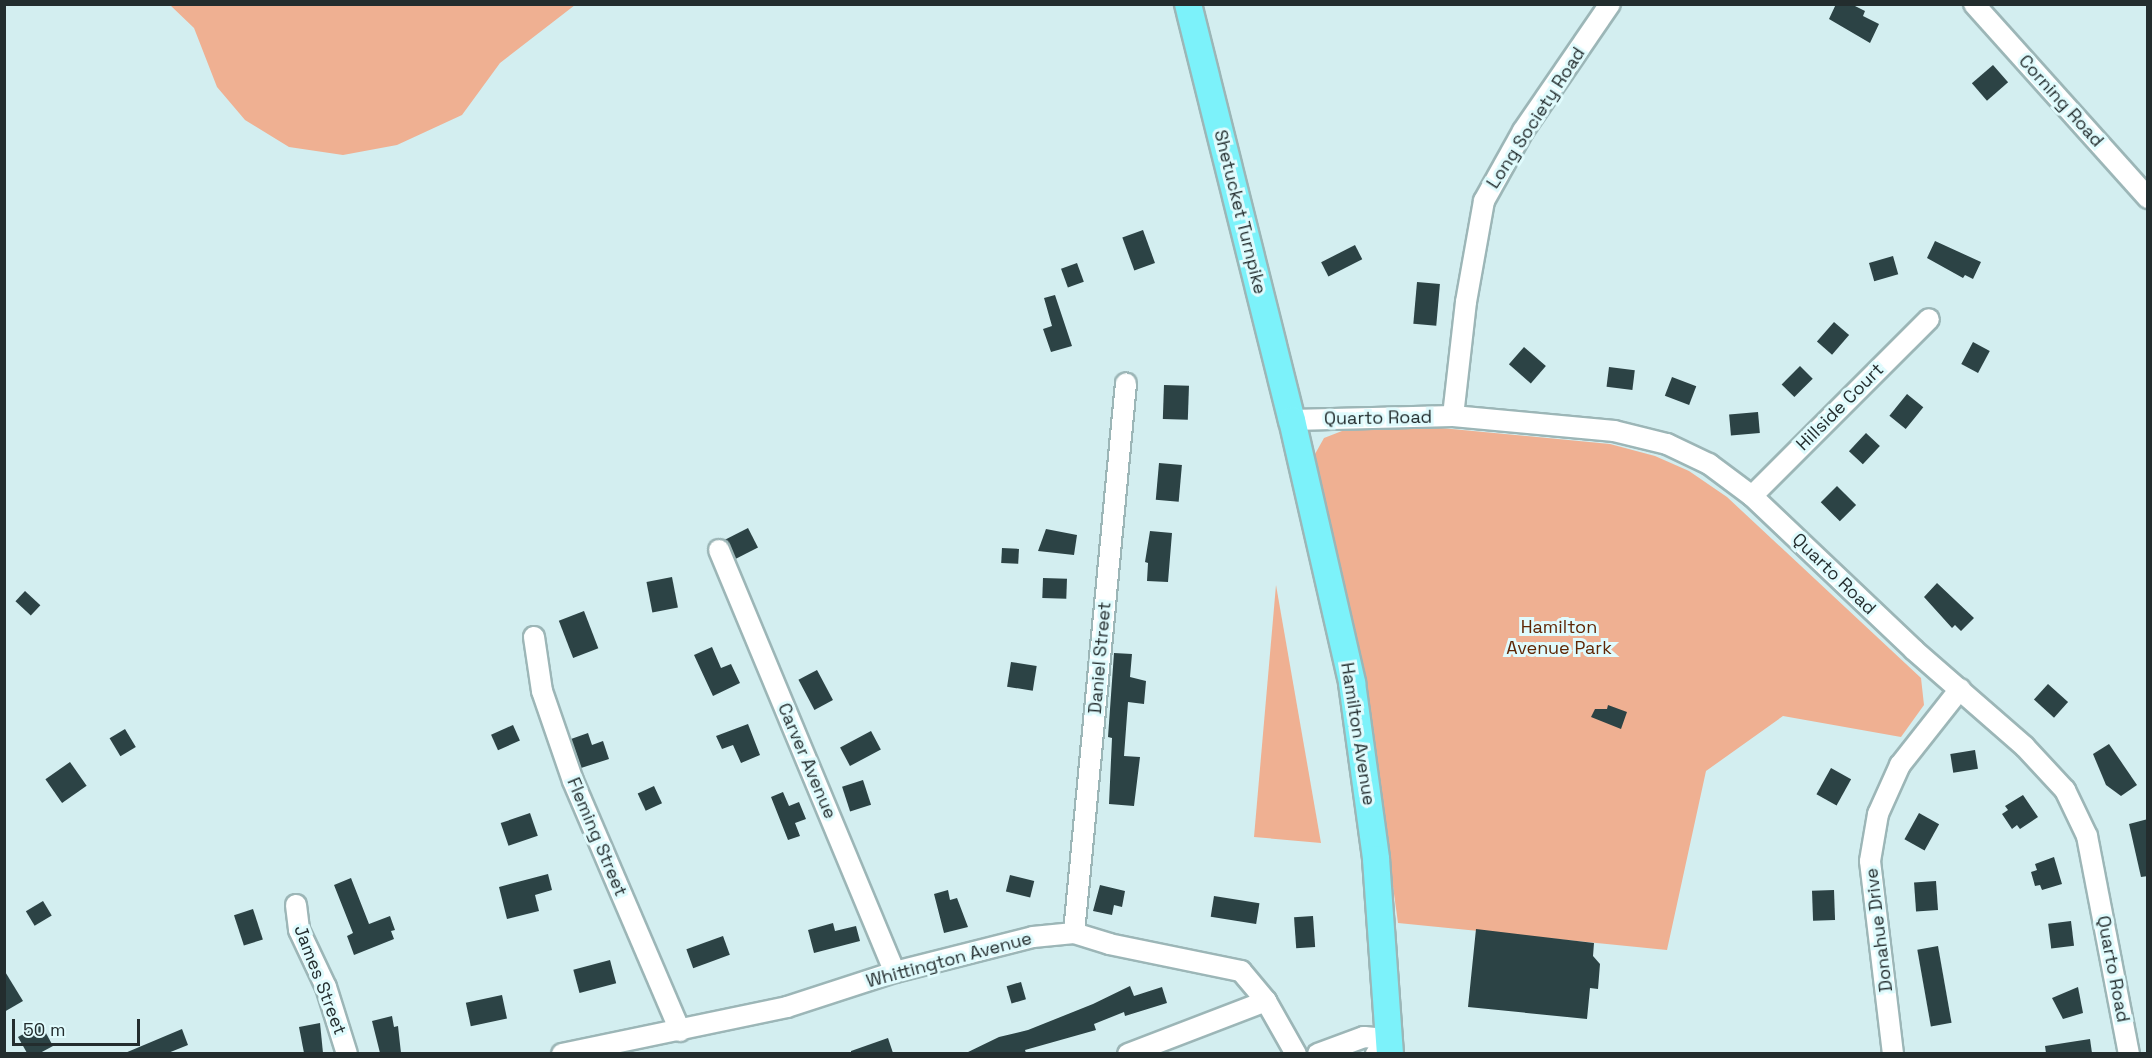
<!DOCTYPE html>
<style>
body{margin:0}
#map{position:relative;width:2152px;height:1058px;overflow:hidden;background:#d3eef0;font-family:"Space Grotesk",sans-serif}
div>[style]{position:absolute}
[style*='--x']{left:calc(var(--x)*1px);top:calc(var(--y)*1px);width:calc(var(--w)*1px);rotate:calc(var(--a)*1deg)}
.green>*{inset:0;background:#efb092}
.building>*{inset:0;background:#2c4345;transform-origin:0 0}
.roads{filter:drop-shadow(2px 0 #9cb6b7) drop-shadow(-2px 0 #9cb6b7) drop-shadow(0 2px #9cb6b7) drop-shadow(0 -2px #9cb6b7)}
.minor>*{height:20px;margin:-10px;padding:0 10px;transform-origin:10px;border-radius:10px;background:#fff}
.major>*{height:26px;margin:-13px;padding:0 13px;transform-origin:13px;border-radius:13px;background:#7cf2fa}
span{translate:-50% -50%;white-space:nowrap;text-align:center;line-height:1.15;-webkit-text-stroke:6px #e0fbfd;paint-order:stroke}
.street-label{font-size:18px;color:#232d2e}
.park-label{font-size:18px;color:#5e2604}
.frame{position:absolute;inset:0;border:6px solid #232d2e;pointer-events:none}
.scale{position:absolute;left:12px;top:1019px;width:128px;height:27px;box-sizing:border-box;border:3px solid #232d2e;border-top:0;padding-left:8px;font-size:18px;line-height:21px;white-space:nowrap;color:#232d2e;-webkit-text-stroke:4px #e0fbfd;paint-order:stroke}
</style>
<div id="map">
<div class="green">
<div style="clip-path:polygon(170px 5px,575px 5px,500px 63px,462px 115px,397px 145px,343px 155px,289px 147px,245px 120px,217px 87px,194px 28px)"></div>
<div style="clip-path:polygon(1420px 426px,1610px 444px,1655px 456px,1689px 471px,1727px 497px,1921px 678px,1924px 705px,1901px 737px,1783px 716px,1706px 771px,1667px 950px,1398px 923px,1365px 681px,1315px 454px,1324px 438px,1342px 431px)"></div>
<div style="clip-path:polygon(1276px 585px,1321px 843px,1254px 837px)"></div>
</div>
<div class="building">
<div style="clip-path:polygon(1836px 4px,1851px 4px,1865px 11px,1863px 16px,1879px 24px,1870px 43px,1829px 19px)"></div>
<div style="left:1993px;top:65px;width:23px;height:28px;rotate:49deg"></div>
<div style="left:1143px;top:230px;width:35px;height:22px;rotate:70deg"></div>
<div style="clip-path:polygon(1935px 241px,1981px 262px,1973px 279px,1965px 275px,1963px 278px,1927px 258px)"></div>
<div style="left:1355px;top:245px;width:16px;height:38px;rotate:63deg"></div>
<div style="left:1893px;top:256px;width:19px;height:25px;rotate:74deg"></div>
<div style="left:1077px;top:263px;width:20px;height:17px;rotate:70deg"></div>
<div style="left:1417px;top:282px;width:23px;height:42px;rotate:5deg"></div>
<div style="clip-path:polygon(1055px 295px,1072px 346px,1051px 352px,1043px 329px,1052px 326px,1044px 298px)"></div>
<div style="left:1834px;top:322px;width:20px;height:26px;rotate:41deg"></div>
<div style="left:1973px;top:342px;width:19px;height:25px;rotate:28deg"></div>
<div style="left:1524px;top:347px;width:29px;height:23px;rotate:41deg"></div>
<div style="left:1800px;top:366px;width:18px;height:26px;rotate:45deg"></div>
<div style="left:1609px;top:367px;width:26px;height:20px;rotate:7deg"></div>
<div style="left:1672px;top:377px;width:26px;height:20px;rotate:21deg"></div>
<div style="left:1164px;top:385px;width:25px;height:34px;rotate:2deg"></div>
<div style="left:1907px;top:394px;width:21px;height:28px;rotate:39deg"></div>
<div style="left:1758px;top:412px;width:21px;height:29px;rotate:85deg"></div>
<div style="left:1866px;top:433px;width:19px;height:25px;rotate:43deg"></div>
<div style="left:1159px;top:463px;width:23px;height:37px;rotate:5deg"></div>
<div style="left:1837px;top:486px;width:27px;height:23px;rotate:45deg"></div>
<div style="left:748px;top:528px;width:22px;height:27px;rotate:63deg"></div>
<div style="clip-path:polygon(1046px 529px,1077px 535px,1074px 555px,1038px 551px)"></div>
<div style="clip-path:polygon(1150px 531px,1172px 533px,1168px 582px,1147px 581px,1148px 563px,1145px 562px)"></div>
<div style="left:1002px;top:548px;width:17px;height:15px;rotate:3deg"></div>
<div style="left:672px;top:577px;width:31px;height:26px;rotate:79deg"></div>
<div style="left:1043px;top:578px;width:24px;height:20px;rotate:2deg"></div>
<div style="clip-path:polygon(1937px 583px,1974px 618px,1961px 631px,1955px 625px,1952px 628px,1924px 597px)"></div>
<div style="left:25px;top:591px;width:21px;height:14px;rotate:43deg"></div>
<div style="left:584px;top:611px;width:40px;height:27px;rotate:69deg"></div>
<div style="clip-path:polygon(712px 647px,721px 668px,731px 664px,740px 683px,713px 696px,694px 655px)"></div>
<div style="clip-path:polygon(1114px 653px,1132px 654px,1130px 677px,1146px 681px,1144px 704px,1128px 702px,1124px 756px,1140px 757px,1134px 806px,1109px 804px,1112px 738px,1108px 737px)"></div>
<div style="left:1011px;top:662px;width:26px;height:25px;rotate:9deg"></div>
<div style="left:817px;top:670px;width:34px;height:21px;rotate:62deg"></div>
<div style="left:2048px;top:684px;width:27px;height:21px;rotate:42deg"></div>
<div style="clip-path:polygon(1608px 705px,1627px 712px,1621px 729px,1591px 717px,1595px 709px,1607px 709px)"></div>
<div style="clip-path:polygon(748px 724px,760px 755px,741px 763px,733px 745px,722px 749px,716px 736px)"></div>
<div style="left:513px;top:725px;width:17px;height:24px;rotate:66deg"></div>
<div style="left:125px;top:729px;width:21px;height:18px;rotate:59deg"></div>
<div style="left:871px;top:731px;width:21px;height:35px;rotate:62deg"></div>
<div style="clip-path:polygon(588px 733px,592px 745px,603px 741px,609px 759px,581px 768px,571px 739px)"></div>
<div style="clip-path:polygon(2109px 744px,2137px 785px,2121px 796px,2106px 785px,2093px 754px)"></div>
<div style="left:1975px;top:750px;width:19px;height:25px;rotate:81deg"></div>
<div style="left:70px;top:762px;width:29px;height:30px;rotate:55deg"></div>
<div style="left:1831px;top:768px;width:23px;height:30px;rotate:29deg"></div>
<div style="left:863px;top:780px;width:26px;height:22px;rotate:72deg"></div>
<div style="left:654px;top:786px;width:19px;height:18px;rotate:65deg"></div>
<div style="clip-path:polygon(783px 792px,789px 806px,799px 802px,806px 819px,795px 823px,800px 836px,788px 840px,771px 797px)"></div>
<div style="clip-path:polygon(2023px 795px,2038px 817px,2020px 829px,2017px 825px,2012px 829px,2002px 814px,2008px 810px,2005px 806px)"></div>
<div style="left:530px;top:813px;width:24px;height:31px;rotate:71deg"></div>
<div style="left:1919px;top:813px;width:23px;height:30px;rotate:29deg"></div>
<div style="clip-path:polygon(2148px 819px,2148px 876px,2141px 877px,2129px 824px)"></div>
<div style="clip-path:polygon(2054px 857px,2062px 884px,2042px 890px,2040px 885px,2035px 886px,2031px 872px,2037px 870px,2035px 864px)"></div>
<div style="clip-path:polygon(548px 874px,552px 890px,535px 895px,539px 911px,507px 919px,499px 887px)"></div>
<div style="left:1010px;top:875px;width:25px;height:17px;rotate:14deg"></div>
<div style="clip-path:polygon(351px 878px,369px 924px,390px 916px,395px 930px,391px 931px,394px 939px,354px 955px,347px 936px,353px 933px,334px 885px)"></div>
<div style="left:1936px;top:881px;width:29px;height:22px;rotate:86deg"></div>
<div style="clip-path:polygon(1100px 885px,1125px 891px,1122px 907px,1114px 905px,1112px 915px,1093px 911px)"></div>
<div style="clip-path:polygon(948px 890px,950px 900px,957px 898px,968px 927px,944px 933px,934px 894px)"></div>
<div style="left:1834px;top:890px;width:30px;height:22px;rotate:88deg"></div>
<div style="left:1214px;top:896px;width:46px;height:21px;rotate:9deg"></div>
<div style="left:43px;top:901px;width:17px;height:20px;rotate:59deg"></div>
<div style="left:253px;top:909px;width:32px;height:20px;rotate:72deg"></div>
<div style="left:1313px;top:916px;width:31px;height:19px;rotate:86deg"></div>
<div style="left:2071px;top:921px;width:25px;height:23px;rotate:83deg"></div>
<div style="clip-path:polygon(833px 923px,835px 931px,856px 926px,860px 941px,814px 953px,808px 930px)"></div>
<div style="clip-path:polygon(1476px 929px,1594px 943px,1593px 956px,1600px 964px,1598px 989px,1590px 988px,1587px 1019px,1468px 1007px)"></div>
<div style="left:723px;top:936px;width:20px;height:39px;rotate:70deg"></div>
<div style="left:1938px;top:946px;width:78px;height:21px;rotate:80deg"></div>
<div style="left:610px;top:960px;width:24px;height:38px;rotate:75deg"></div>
<div style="clip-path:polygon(4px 970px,23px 1001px,4px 1012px)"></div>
<div style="left:1021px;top:982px;width:18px;height:15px;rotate:74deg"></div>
<div style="clip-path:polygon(1130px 986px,1134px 996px,1162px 987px,1167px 1003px,1125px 1016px,1124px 1012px,1094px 1024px,1096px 1030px,1025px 1050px,1026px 1053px,966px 1053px,999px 1037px,1028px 1030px,1093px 1004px)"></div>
<div style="clip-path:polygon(2078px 987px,2083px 1013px,2063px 1019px,2052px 998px)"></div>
<div style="left:502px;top:995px;width:24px;height:37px;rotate:78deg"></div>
<div style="clip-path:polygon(392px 1016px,394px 1027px,398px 1026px,401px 1053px,380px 1053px,372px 1021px)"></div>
<div style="clip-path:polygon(320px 1023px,323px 1053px,304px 1053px,299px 1027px)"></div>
<div style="clip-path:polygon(41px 1024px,53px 1046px,40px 1053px,27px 1053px,18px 1037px)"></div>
<div style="clip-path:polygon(182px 1029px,188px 1045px,168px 1053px,125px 1053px)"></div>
<div style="clip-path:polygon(888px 1038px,893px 1053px,851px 1053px,851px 1051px)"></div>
<div style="clip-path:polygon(2090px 1039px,2092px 1053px,2046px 1053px,2045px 1046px)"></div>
</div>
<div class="roads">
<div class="minor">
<div style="--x:1974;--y:4;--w:261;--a:48.1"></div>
<div style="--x:1453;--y:416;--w:115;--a:-83.5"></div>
<div style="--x:1466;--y:302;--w:103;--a:-79.9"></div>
<div style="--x:1484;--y:201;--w:80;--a:-60.9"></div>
<div style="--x:1523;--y:131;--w:154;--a:-55.6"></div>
<div style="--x:1292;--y:420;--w:161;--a:-1.4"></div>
<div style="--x:1453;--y:416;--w:162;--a:5.3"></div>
<div style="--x:1614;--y:431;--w:55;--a:13.8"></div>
<div style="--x:1667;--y:444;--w:47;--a:25.5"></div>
<div style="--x:1709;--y:464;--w:54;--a:36.7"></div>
<div style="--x:1752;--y:496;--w:224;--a:43.5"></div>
<div style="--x:1914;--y:650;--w:147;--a:41.1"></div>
<div style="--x:2025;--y:747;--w:59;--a:47.1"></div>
<div style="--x:2065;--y:790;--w:51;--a:64.4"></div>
<div style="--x:2087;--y:836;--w:222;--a:79.1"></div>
<div style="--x:1752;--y:496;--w:250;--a:-45"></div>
<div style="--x:719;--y:550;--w:457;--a:67.4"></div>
<div style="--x:534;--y:637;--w:55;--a:81.6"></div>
<div style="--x:542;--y:691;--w:95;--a:71"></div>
<div style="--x:573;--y:781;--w:272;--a:66.8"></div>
<div style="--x:296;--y:905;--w:25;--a:83"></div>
<div style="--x:299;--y:930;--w:63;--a:64.7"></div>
<div style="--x:326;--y:987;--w:70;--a:72.6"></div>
<div style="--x:1074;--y:933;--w:552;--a:-84.6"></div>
<div style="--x:562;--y:1054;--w:230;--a:-11.8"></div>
<div style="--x:787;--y:1007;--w:114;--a:-18"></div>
<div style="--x:895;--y:972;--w:142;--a:-14.2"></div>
<div style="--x:1033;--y:937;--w:41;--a:-5.6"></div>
<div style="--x:1074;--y:933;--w:37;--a:17"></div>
<div style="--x:1109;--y:944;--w:135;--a:11.6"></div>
<div style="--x:1241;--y:971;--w:39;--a:50"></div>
<div style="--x:1266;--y:1001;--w:61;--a:60.5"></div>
<div style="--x:1128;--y:1054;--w:148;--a:-21"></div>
<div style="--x:1318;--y:1054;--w:49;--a:-20.3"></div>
<div style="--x:1364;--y:1037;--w:25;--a:5"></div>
<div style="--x:1389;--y:1039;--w:20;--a:131"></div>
<div style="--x:1893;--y:1054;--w:194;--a:-96.8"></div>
<div style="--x:1870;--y:861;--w:48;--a:-80.3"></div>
<div style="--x:1878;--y:814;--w:54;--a:-65.8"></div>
<div style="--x:1900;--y:765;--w:97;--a:-51.7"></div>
</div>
<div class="major">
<div style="--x:1188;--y:4;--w:429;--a:76"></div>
<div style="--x:1292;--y:420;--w:270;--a:77.1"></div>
<div style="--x:1352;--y:683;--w:178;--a:82.2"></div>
<div style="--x:1376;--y:859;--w:196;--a:85.9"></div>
</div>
</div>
<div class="street-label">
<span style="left:2061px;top:101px;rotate:48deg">Corning Road</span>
<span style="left:1536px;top:118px;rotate:-57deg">Long Society Road</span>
<span style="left:1240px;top:212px;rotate:76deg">Shetucket Turnpike</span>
<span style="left:1840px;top:407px;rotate:-45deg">Hillside Court</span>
<span style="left:1378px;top:418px;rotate:-1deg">Quarto Road</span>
<span style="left:1834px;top:574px;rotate:44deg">Quarto Road</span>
<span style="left:1100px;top:658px;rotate:-85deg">Daniel Street</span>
<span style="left:1358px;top:734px;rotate:81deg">Hamilton Avenue</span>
<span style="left:807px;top:761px;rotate:67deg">Carver Avenue</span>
<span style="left:597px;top:837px;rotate:67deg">Fleming Street</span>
<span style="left:1879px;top:930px;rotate:-97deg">Donahue Drive</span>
<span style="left:949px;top:960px;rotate:-15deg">Whittington Avenue</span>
<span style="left:2113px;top:969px;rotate:79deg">Quarto Road</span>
<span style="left:320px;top:980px;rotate:69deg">James Street</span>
</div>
<div class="park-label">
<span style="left:1559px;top:638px">Hamilton<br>Avenue Park</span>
</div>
<div class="frame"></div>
<div class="scale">50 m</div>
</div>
